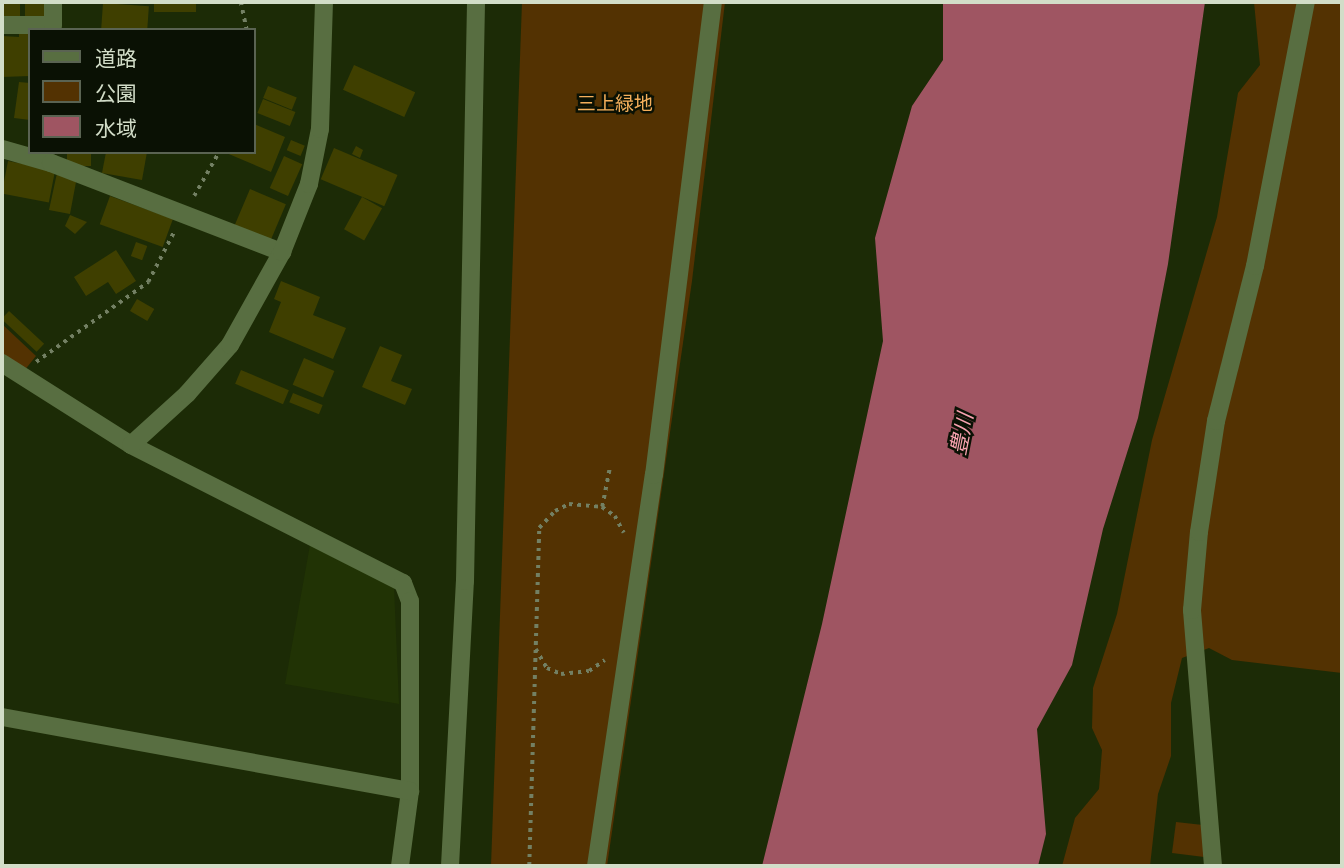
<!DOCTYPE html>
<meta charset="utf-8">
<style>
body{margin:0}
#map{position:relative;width:1344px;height:868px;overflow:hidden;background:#1c2b06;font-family:"Fira Sans Condensed","Noto Sans JP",sans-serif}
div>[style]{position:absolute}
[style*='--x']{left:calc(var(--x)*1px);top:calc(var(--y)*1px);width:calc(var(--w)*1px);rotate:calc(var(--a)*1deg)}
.built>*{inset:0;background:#213305}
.green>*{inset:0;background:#533202}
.water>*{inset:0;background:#9f5562}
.building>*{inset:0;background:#3f3f00;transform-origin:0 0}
.path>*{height:3.5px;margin-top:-1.75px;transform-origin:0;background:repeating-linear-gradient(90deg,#738063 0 3.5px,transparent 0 8.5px)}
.minor>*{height:18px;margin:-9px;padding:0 9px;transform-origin:9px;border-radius:9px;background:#586e41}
span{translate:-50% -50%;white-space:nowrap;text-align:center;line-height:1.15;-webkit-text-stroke:5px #0a1104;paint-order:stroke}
.park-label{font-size:19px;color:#f5af5b}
.water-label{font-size:21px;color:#f9a3b1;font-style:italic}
.frame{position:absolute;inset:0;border:4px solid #d2ddc8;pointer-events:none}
.legend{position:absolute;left:28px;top:28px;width:228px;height:126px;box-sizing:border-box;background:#0a1104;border:2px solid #5a6352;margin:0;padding:9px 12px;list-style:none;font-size:21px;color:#d2ddc8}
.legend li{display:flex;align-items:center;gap:14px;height:35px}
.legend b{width:35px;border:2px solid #5a6352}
</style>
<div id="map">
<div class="built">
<div style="clip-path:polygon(310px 545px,394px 587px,399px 704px,285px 684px)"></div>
</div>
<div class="green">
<div style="clip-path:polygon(522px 2px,725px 2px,692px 281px,607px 866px,491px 866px)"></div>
<div style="clip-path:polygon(1254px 2px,1342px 2px,1342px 673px,1232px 660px,1209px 648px,1182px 658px,1171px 703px,1171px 756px,1158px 794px,1150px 866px,1062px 866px,1075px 818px,1099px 789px,1102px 750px,1092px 728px,1093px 688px,1117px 614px,1152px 440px,1217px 217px,1238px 93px,1260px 65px)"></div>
<div style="clip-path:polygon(2px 324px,36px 356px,24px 371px,2px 356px)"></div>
<div style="clip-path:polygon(1176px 822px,1203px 825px,1204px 857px,1172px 853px)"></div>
</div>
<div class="water">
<div style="clip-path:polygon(943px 2px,1205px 2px,1168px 264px,1138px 418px,1103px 529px,1072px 665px,1037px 729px,1046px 834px,1038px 866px,762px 866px,822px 624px,883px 341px,875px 238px,912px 106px,943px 60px)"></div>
</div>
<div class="building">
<div style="left:2px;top:2px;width:18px;height:20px"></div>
<div style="left:25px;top:2px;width:22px;height:17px"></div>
<div style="left:154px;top:2px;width:42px;height:10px"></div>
<div style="left:103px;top:3px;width:46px;height:27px;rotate:4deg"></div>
<div style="clip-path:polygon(19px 29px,30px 30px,30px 76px,2px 77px,2px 36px,19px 37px)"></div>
<div style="left:354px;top:65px;width:67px;height:27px;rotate:24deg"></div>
<div style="clip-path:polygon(19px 82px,30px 83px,30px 120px,14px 118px)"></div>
<div style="left:268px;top:86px;width:31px;height:13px;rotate:22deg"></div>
<div style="left:263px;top:99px;width:35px;height:15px;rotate:22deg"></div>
<div style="clip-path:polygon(254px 124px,285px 137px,271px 172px,224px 152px,254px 152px)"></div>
<div style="left:291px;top:140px;width:15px;height:11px;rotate:23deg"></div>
<div style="clip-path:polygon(356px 146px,363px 150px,360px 158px,352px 154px)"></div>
<div style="left:334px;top:148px;width:69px;height:34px;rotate:23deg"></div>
<div style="left:67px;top:152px;width:24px;height:14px"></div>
<div style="clip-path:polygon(106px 152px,147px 152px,142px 180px,102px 173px)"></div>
<div style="left:284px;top:156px;width:20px;height:35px;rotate:24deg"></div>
<div style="left:8px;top:161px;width:48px;height:33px;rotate:11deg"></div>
<div style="clip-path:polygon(57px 173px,76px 182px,70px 214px,49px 210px)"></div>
<div style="left:250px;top:189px;width:39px;height:39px;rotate:23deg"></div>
<div style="left:110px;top:196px;width:67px;height:30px;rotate:20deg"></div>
<div style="left:362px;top:197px;width:23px;height:37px;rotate:29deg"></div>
<div style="clip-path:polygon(70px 215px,87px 222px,75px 234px,65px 226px)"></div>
<div style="left:136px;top:242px;width:12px;height:15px;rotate:20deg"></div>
<div style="clip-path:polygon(116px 250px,136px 281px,116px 294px,108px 282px,86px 296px,74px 277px)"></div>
<div style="clip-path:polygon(281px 281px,320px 297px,313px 315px,346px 328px,333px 359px,269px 332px,281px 302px,274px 299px)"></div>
<div style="left:137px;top:299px;width:20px;height:14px;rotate:30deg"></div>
<div style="left:9px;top:311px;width:48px;height:11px;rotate:43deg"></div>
<div style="clip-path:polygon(380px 346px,402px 355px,391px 381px,412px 389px,405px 405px,362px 387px)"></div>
<div style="left:304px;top:358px;width:33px;height:29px;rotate:23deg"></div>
<div style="left:241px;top:370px;width:52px;height:15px;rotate:23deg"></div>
<div style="left:293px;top:393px;width:32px;height:10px;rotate:22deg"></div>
</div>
<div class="path">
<div style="--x:241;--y:2;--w:29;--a:78"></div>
<div style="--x:194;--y:196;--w:51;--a:-60.4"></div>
<div style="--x:36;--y:362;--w:138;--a:-35.5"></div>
<div style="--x:148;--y:282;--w:59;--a:-62.6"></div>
<div style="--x:602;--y:507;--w:38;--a:-79"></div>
<div style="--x:536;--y:649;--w:22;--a:60"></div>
<div style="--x:547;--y:668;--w:15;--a:23"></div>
<div style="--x:561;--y:674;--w:28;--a:-6"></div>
<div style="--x:589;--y:671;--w:19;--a:-35"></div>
<div style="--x:529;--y:866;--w:338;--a:-88.3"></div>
<div style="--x:539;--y:528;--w:23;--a:-47"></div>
<div style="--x:555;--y:511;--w:16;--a:-27"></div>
<div style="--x:569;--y:504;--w:33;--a:5"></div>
<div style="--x:602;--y:507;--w:16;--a:35"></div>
<div style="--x:615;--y:516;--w:19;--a:62"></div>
</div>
<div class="minor">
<div style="--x:2;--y:25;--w:51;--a:0"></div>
<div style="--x:53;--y:25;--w:23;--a:-90"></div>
<div style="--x:2;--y:149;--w:51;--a:15.9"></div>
<div style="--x:51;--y:163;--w:248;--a:21.1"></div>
<div style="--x:2;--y:363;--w:153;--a:32.4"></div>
<div style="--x:131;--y:445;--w:305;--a:26.9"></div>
<div style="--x:403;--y:583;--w:19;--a:69"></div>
<div style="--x:410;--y:601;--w:190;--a:90"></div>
<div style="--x:410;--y:791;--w:76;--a:97.6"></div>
<div style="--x:131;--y:445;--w:76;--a:-42.3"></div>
<div style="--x:187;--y:394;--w:65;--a:-48.7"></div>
<div style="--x:230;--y:345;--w:107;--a:-60.8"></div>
<div style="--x:282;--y:252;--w:73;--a:-68.3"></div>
<div style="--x:309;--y:184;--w:56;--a:-78.7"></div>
<div style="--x:320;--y:129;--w:127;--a:-88.2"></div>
<div style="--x:2;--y:717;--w:415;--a:10.3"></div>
<div style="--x:450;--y:866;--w:285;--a:-87"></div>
<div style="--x:465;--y:581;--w:579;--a:-88.91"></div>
<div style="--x:596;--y:866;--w:395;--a:-81.6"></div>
<div style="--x:654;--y:475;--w:477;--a:-82.9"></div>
<div style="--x:1213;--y:866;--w:257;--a:-94.7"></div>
<div style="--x:1192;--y:610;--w:78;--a:-84.9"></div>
<div style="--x:1199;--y:532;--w:112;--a:-81.3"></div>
<div style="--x:1216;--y:421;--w:160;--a:-75.9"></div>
<div style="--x:1255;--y:266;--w:269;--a:-79.1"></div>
</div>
<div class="park-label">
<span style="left:615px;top:104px">三上緑地</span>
</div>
<div class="water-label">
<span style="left:962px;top:434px;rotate:-79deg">豊川</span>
</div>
<div class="frame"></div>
<ul class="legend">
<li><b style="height:9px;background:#586e41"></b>道路</li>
<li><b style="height:19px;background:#533202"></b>公園</li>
<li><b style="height:19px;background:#9f5562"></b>水域</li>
</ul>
</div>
